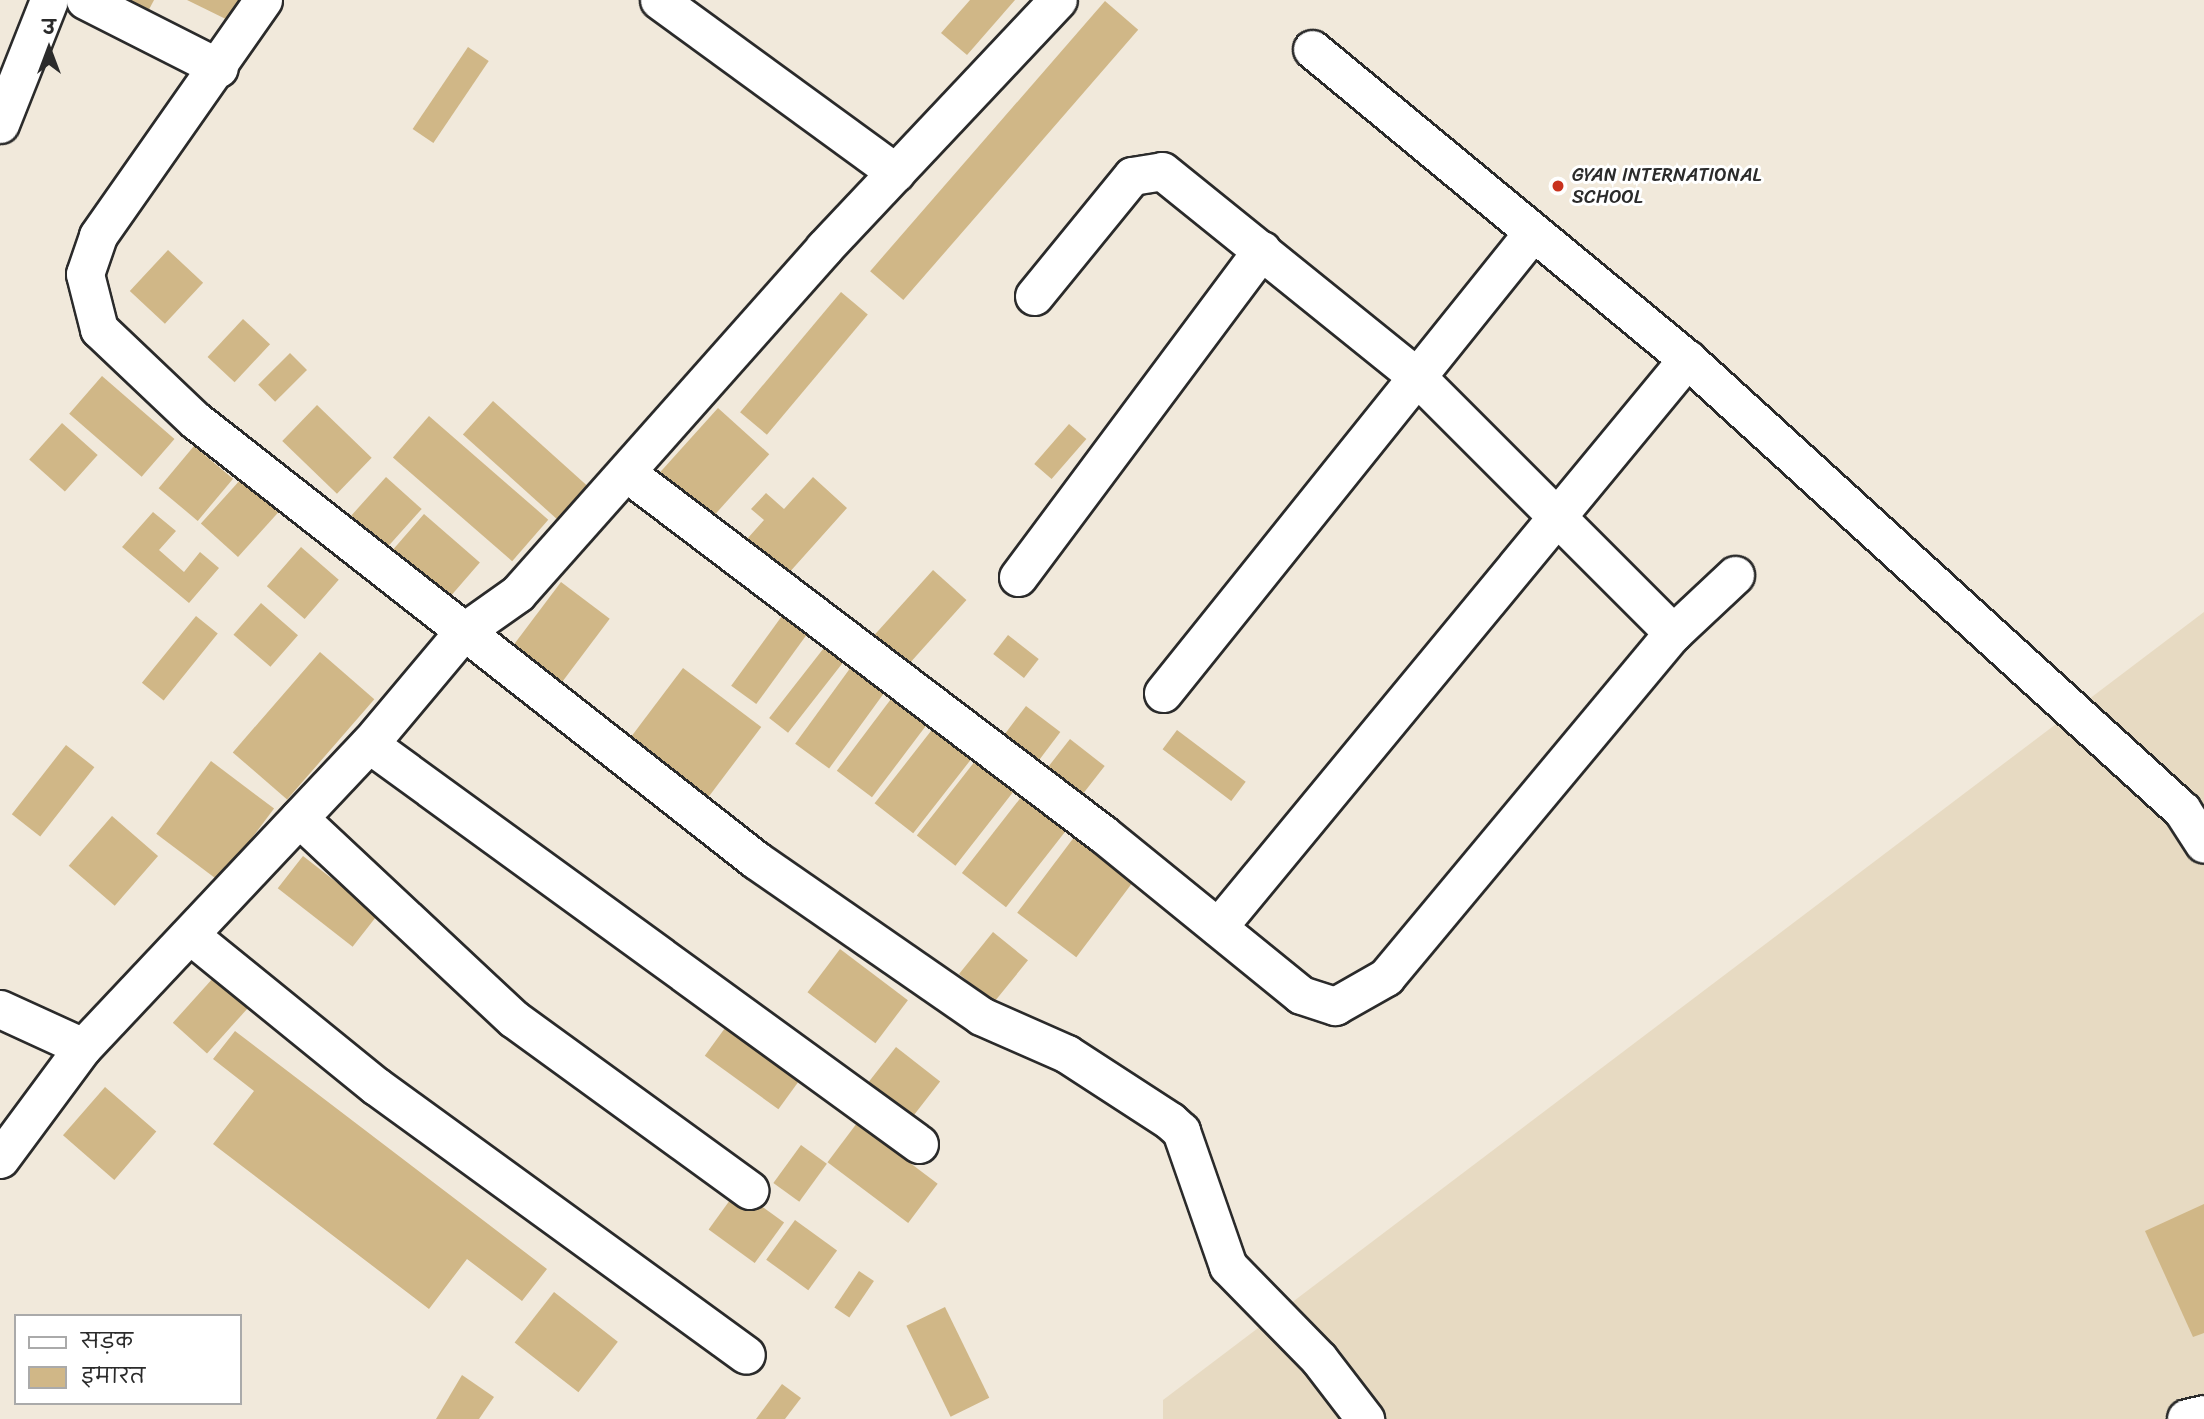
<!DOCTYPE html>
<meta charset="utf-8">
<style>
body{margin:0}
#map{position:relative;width:2204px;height:1419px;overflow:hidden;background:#f1e9db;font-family:Sriracha,"Playpen Sans Deva",sans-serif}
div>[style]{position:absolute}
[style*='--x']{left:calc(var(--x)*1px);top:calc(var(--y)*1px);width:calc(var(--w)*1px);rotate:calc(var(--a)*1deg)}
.built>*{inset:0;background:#e7dac2}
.building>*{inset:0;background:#d0b787;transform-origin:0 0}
.roads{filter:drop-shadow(2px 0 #2b2b2b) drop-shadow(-2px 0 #2b2b2b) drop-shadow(0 2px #2b2b2b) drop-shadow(0 -2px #2b2b2b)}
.minor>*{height:37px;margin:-18.5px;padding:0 18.5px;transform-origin:18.5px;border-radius:18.5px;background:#fff}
.major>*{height:38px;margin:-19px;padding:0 19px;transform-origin:19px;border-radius:19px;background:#fff}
.dots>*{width:19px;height:19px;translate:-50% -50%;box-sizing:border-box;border:4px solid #fff;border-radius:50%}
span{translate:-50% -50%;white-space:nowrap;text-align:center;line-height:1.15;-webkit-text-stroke:6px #fff;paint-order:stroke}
.poi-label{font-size:19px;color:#2b2b2b}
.left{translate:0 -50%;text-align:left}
.legend{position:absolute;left:14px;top:1314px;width:228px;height:91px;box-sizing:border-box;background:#fff;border:2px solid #aaa;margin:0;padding:9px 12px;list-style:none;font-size:21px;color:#2b2b2b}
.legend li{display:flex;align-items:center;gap:14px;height:35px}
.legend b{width:35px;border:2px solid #aaa}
.north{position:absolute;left:14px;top:14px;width:70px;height:70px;-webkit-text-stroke:5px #fff;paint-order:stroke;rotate:0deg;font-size:19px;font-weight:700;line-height:28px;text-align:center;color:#2b2b2b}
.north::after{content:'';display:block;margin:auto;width:24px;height:32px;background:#2b2b2b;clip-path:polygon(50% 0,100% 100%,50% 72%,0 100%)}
</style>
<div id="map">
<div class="built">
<div style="clip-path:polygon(2204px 612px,2204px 1419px,1163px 1419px,1163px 1400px)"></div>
</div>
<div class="building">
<div style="clip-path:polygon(104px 0,154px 0,143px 21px)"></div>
<div style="clip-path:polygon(187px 0,253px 0,240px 26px)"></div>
<div style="clip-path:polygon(970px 0,1015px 0,967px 55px,941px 33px)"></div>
<div style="left:1105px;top:1px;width:44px;height:358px;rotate:41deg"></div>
<div style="left:468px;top:47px;width:25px;height:99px;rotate:34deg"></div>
<div style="left:168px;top:250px;width:48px;height:56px;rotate:43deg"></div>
<div style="left:841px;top:292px;width:35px;height:157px;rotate:40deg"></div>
<div style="left:243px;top:319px;width:37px;height:52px;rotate:43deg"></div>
<div style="left:290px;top:353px;width:24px;height:45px;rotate:45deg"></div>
<div style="left:102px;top:376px;width:96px;height:50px;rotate:41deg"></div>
<div style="left:493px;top:401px;width:141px;height:45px;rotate:42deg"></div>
<div style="left:317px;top:405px;width:76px;height:50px;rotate:44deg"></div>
<div style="left:718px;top:408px;width:69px;height:97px;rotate:42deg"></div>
<div style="left:429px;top:416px;width:158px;height:55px;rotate:41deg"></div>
<div style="left:62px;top:423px;width:48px;height:49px;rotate:42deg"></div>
<div style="left:1069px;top:424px;width:23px;height:53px;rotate:41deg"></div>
<div style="left:194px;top:446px;width:51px;height:55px;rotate:40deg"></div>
<div style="left:386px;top:477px;width:48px;height:52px;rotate:42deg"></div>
<div style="clip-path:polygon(813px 477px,847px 508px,779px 584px,739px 548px,764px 520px,751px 509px,766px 493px,784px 509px)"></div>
<div style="left:241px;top:479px;width:50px;height:60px;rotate:42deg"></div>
<div style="clip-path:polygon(153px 512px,176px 531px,159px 550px,184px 572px,200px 552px,219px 568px,189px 603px,122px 547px)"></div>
<div style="left:424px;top:514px;width:74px;height:48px;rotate:41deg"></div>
<div style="left:301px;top:547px;width:50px;height:52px;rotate:41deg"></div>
<div style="left:933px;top:570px;width:45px;height:103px;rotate:42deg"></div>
<div style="left:561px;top:582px;width:61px;height:81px;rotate:37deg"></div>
<div style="left:261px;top:603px;width:49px;height:42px;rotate:41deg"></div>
<div style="left:787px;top:609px;width:31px;height:95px;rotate:36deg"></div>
<div style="left:196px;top:616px;width:28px;height:86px;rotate:39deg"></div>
<div style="left:1008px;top:635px;width:39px;height:24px;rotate:38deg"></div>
<div style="left:827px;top:644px;width:24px;height:94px;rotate:38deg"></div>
<div style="left:320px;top:652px;width:72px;height:133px;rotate:41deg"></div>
<div style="left:851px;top:667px;width:42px;height:95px;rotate:36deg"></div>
<div style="left:683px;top:668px;width:98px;height:89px;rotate:37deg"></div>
<div style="left:894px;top:695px;width:44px;height:95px;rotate:37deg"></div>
<div style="left:1026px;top:706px;width:43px;height:54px;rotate:37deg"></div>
<div style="left:938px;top:722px;width:49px;height:103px;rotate:38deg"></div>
<div style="left:1177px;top:730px;width:86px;height:24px;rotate:37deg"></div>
<div style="left:1070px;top:739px;width:44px;height:53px;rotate:38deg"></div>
<div style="left:66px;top:745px;width:36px;height:88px;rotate:38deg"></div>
<div style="left:979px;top:756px;width:49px;height:101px;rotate:38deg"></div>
<div style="left:211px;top:761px;width:79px;height:91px;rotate:37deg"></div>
<div style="left:1029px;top:787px;width:56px;height:109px;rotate:38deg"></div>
<div style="left:112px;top:816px;width:61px;height:66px;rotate:41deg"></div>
<div style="left:1081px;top:828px;width:74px;height:106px;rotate:37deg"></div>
<div style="left:303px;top:856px;width:95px;height:41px;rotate:38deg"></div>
<div style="left:993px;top:932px;width:45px;height:54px;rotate:39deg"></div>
<div style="left:840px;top:949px;width:85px;height:54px;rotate:37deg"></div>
<div style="left:223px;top:967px;width:46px;height:75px;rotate:42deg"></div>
<div style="left:733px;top:1017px;width:91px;height:48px;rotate:36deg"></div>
<div style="clip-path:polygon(235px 1031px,547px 1269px,522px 1301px,467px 1259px,429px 1309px,213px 1144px,254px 1091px,213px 1059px)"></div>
<div style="left:896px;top:1047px;width:56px;height:58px;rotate:38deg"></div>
<div style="left:105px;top:1087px;width:68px;height:64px;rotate:41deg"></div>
<div style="left:857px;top:1123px;width:101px;height:49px;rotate:37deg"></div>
<div style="left:801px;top:1145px;width:32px;height:47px;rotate:36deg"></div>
<div style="left:738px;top:1189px;width:57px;height:50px;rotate:36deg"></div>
<div style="clip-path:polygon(2204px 1204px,2204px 1333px,2193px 1337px,2145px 1231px)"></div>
<div style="left:795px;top:1220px;width:52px;height:49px;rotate:36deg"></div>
<div style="left:859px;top:1271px;width:18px;height:44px;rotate:34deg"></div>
<div style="left:554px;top:1292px;width:81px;height:64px;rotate:38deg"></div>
<div style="left:945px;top:1307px;width:101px;height:43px;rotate:64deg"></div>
<div style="clip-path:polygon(462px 1375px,494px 1397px,479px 1419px,436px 1419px)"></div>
<div style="clip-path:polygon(782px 1384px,801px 1398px,785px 1419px,756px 1419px)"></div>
</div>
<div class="roads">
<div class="minor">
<div style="--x:85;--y:0;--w:150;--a:26.9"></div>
<div style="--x:263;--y:0;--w:288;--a:125"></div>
<div style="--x:98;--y:236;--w:40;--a:108.9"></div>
<div style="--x:85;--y:274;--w:57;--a:75.7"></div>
<div style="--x:99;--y:329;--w:132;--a:43.5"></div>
<div style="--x:195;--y:420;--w:713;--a:38.11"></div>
<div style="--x:756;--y:860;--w:274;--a:34.7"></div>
<div style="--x:981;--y:1016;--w:94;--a:23.8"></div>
<div style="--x:1067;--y:1054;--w:123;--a:33"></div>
<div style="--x:1170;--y:1121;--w:15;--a:42"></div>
<div style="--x:1181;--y:1131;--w:143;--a:70.8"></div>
<div style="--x:1228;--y:1266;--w:130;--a:45.6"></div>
<div style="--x:1319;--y:1359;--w:76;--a:52.5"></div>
<div style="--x:659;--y:0;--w:293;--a:36.1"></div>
<div style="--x:1312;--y:49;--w:487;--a:39.6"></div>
<div style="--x:1687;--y:359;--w:670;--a:42.34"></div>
<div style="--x:2182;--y:810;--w:40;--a:57.1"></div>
<div style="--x:0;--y:124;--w:133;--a:-68.4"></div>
<div style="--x:1034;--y:296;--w:155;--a:-50.8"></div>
<div style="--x:1132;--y:176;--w:30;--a:-9"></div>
<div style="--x:1162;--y:171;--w:325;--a:38.9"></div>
<div style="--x:1415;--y:375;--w:365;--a:45"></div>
<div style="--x:627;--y:473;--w:597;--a:37.18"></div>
<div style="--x:1103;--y:834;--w:255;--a:39.1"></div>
<div style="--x:1301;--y:995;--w:36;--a:18"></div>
<div style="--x:1335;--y:1006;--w:59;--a:-29.6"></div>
<div style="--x:1386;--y:977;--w:448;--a:-50.2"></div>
<div style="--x:1673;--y:633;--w:85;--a:-43.1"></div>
<div style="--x:1018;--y:577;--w:408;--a:-53.3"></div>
<div style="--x:1163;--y:693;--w:591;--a:-51.25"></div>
<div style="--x:369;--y:744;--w:680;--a:36.03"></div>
<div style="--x:299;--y:818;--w:294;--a:43.1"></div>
<div style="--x:514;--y:1019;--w:291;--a:36"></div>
<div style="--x:1218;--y:927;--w:737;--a:-50.45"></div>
<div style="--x:190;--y:935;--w:240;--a:39.1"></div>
<div style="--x:376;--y:1086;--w:457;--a:36"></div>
<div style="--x:0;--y:1009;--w:91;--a:24.6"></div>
<div style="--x:0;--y:1159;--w:139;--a:-53.5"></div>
<div style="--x:83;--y:1047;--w:417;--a:-46.7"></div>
<div style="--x:369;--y:744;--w:146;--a:-50"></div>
<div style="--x:463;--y:632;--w:67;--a:-35.3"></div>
<div style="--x:518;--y:593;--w:461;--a:-48.4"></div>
<div style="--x:824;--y:248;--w:341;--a:-46.7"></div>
</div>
<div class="major">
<div style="--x:2187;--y:1419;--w:17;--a:-13"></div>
</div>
</div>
<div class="dots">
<div style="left:1558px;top:186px;background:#c8321e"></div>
</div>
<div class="poi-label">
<span class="left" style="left:1572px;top:186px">GYAN INTERNATIONAL<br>SCHOOL</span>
</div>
<ul class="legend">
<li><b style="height:9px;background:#fff"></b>सड़क</li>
<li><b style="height:19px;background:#d0b787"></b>इमारत</li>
</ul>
<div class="north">उ</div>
</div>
